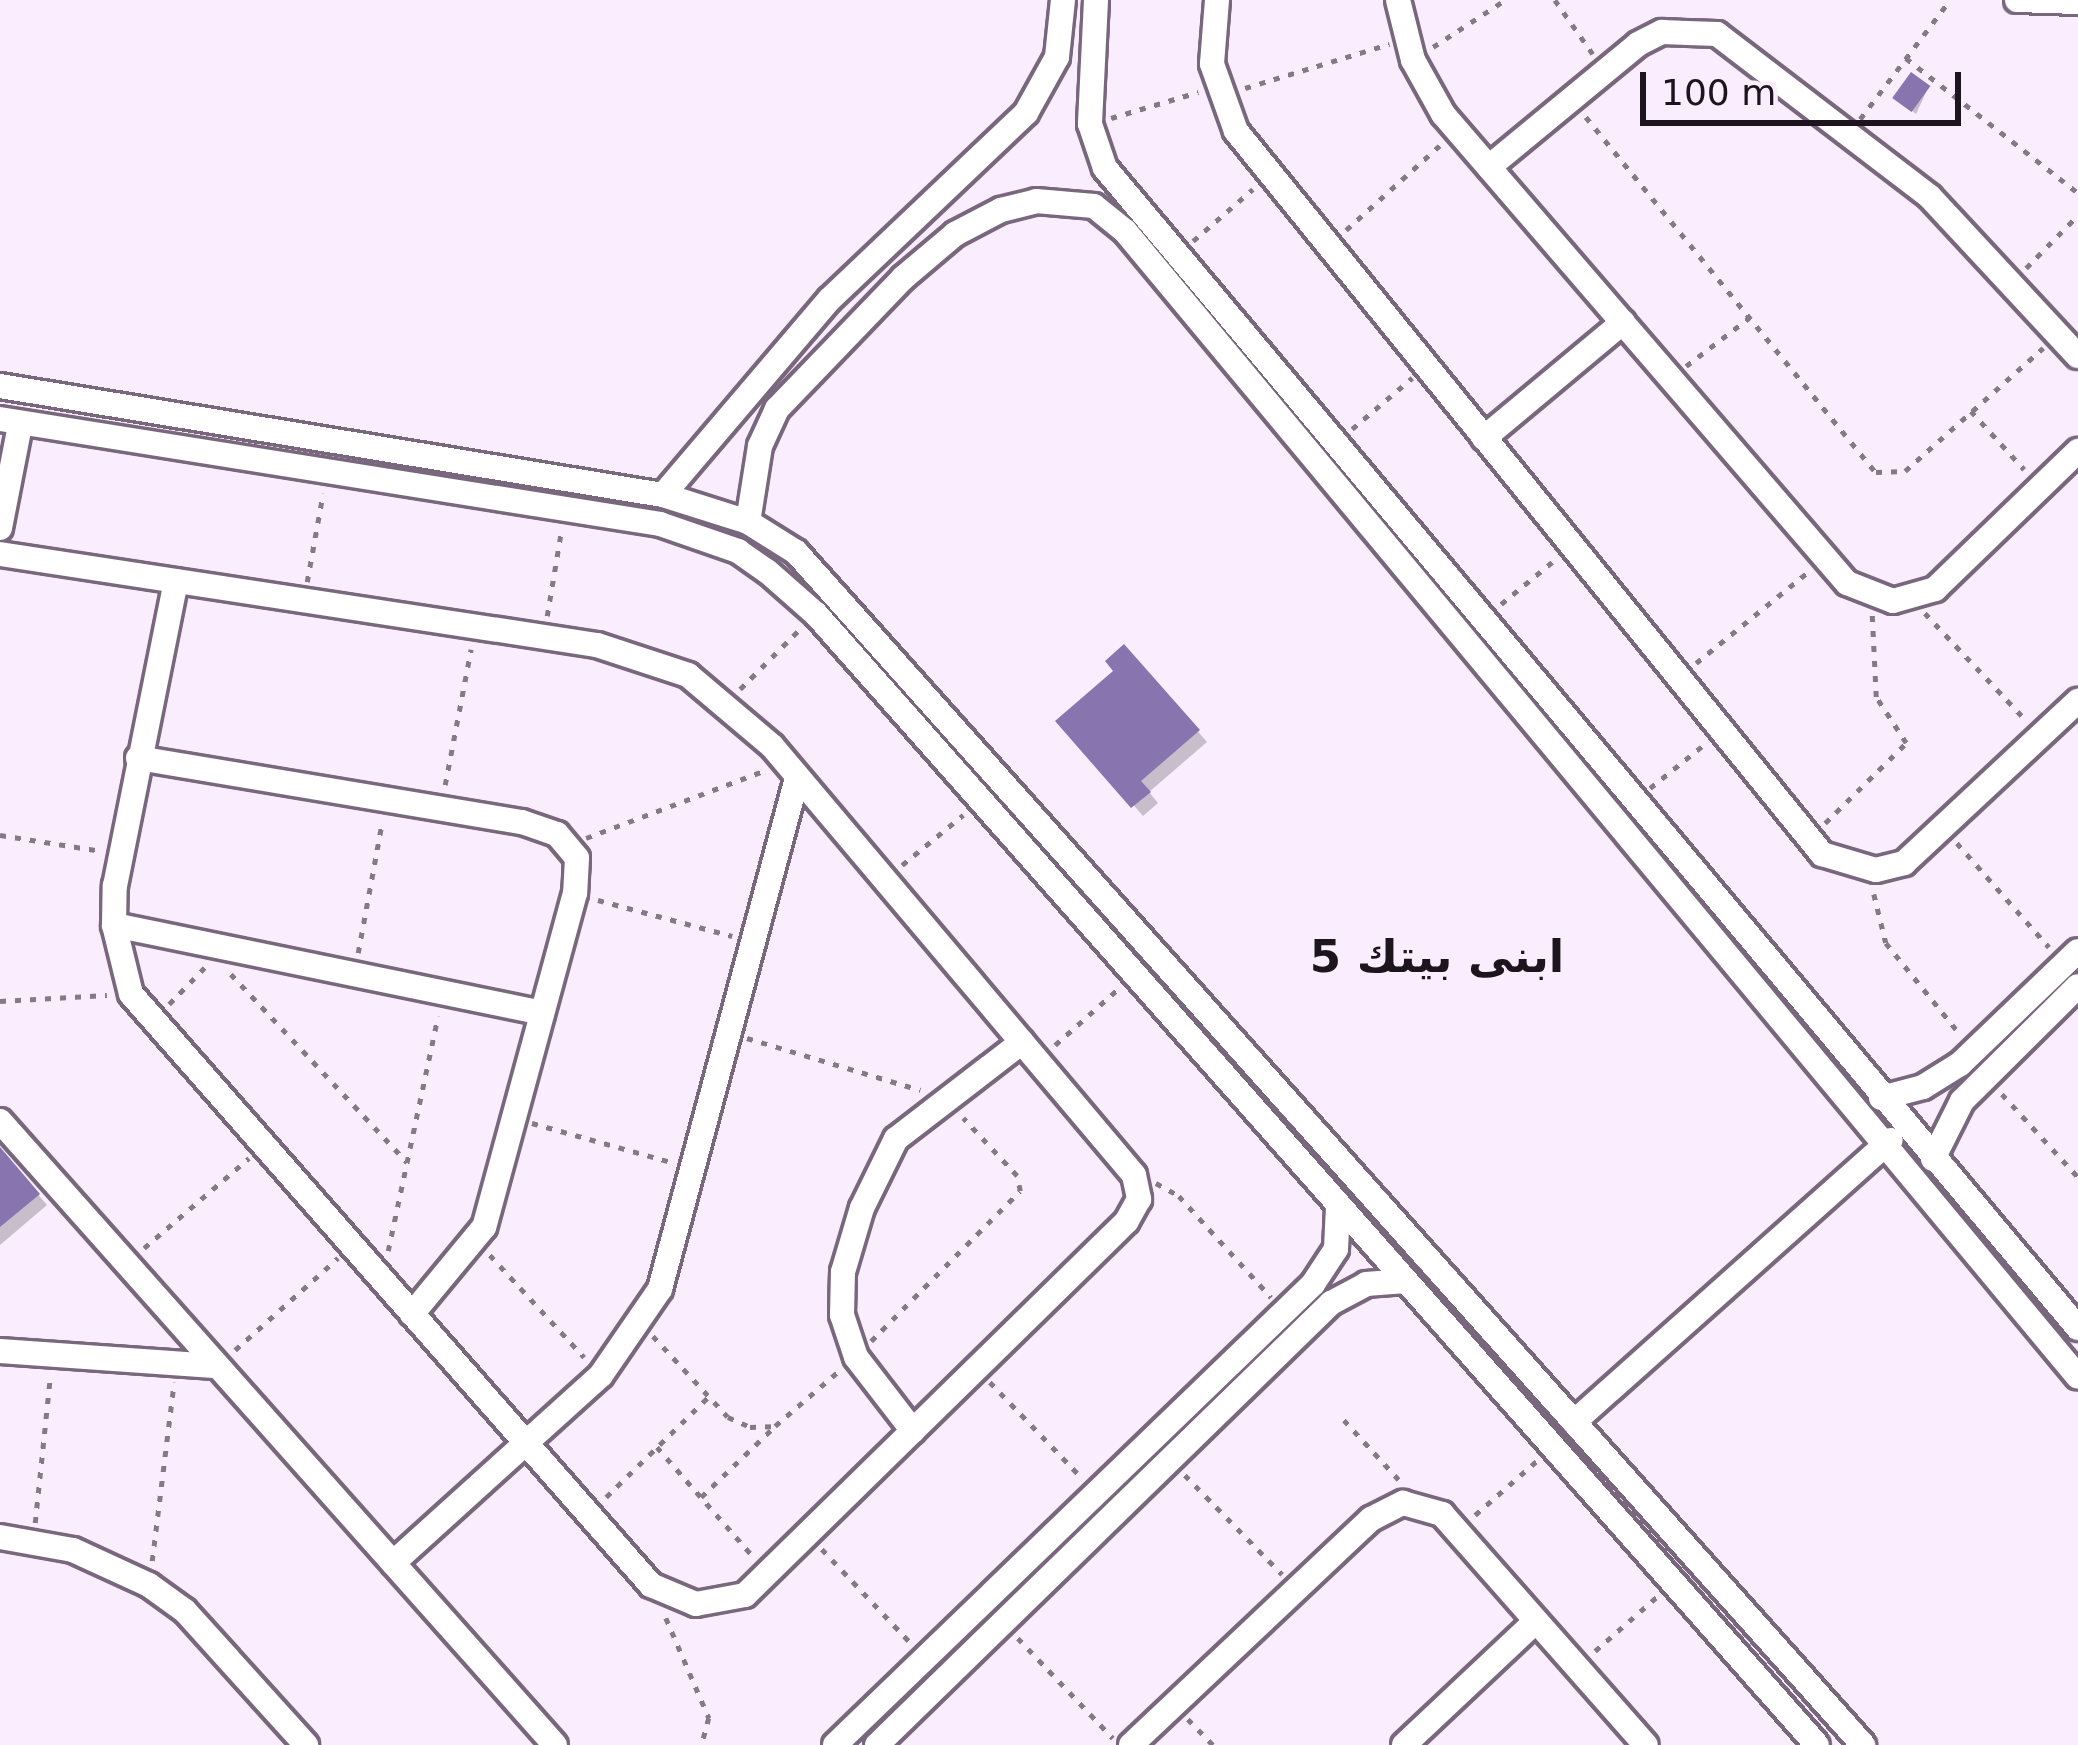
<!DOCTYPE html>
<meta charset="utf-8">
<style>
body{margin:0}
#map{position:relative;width:2078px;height:1745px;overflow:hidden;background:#faedfd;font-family:"DejaVu Sans",Cairo,sans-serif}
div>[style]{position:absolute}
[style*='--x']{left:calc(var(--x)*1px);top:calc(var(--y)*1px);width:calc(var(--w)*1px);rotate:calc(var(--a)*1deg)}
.shadow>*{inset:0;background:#0003}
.building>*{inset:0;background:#8875af;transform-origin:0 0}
.path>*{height:4.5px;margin-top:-2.25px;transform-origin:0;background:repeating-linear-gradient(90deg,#847a86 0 6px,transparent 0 15px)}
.roads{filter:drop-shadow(3px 0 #79677e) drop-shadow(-3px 0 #79677e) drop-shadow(0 3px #79677e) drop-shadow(0 -3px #79677e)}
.minor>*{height:24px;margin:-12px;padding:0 12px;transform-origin:12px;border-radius:12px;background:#fff}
span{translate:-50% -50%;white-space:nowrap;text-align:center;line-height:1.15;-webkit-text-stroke:9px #faedfd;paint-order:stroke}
.district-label{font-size:45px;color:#1c151e;font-weight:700}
.scale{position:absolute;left:1640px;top:72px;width:321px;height:54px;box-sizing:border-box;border:6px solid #1c151e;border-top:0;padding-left:15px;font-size:36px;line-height:42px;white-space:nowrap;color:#1c151e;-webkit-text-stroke:9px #faedfd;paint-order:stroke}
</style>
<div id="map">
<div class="shadow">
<div style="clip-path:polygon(1928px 88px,1916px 114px,1900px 101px)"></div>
<div style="clip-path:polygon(1134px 658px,1207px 742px,1149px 792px,1158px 803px,1143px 816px,1060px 721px)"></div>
<div style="clip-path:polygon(0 1150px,47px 1205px,0 1245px)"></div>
</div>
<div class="building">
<div style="left:1911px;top:72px;width:24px;height:32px;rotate:36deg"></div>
<div style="clip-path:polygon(1124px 644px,1200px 730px,1141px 781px,1151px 792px,1131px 808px,1055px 721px,1113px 671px,1105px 661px)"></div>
<div style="clip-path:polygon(0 1147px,40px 1194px,0 1227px)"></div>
</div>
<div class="path">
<div style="--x:1555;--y:0;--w:66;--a:54.9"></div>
<div style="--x:1433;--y:47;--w:86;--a:-33.1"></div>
<div style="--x:1906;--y:58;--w:219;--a:38.1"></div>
<div style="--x:1245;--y:88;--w:151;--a:-17"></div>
<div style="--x:1586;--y:117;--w:458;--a:50.8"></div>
<div style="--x:1876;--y:472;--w:29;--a:-2"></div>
<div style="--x:1905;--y:471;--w:185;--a:-41.7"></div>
<div style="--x:1111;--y:118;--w:91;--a:-16.6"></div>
<div style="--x:1860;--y:119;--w:149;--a:-52.9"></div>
<div style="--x:1346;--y:230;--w:127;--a:-42.1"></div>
<div style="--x:1193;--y:241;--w:79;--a:-40.9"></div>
<div style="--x:2026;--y:268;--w:74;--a:-45.5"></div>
<div style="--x:1686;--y:366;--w:79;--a:-37.3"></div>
<div style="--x:1971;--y:411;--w:79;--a:47.6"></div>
<div style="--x:1352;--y:429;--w:79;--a:-40.4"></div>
<div style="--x:307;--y:582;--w:90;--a:-79.8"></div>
<div style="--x:1501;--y:604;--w:72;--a:-39.4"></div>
<div style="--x:1925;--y:613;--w:144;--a:46.7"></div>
<div style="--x:547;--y:616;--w:85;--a:-80.5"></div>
<div style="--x:1696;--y:663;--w:144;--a:-39.1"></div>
<div style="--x:740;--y:689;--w:85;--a:-45"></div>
<div style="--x:445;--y:785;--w:138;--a:-79.2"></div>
<div style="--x:1650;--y:788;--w:72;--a:-38.8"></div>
<div style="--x:1825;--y:823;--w:114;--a:-44.6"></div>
<div style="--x:1906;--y:743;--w:55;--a:-123.1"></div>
<div style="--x:1876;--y:697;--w:82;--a:-92.8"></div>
<div style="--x:0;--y:835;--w:103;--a:8.9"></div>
<div style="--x:586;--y:838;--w:192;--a:-20.7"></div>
<div style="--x:1957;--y:843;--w:139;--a:48.5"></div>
<div style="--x:902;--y:865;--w:79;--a:-39.3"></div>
<div style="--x:1874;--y:894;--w:50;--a:76.2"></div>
<div style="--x:1886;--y:943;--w:117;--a:50.9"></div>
<div style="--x:598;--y:900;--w:139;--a:15"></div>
<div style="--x:358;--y:953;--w:133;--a:-79.6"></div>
<div style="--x:231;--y:974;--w:258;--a:46.9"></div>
<div style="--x:0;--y:1001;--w:107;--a:-3.2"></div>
<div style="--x:169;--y:1004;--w:54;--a:-45.7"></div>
<div style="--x:747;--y:1038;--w:181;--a:16.7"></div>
<div style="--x:1055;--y:1045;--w:84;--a:-41.6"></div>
<div style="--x:2002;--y:1094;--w:113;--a:47.5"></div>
<div style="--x:532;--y:1123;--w:144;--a:15.7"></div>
<div style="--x:1156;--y:1183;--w:26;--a:29"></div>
<div style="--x:1179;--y:1196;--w:137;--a:47.7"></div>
<div style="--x:144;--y:1248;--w:138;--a:-40.6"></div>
<div style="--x:388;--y:1251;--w:240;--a:-78"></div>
<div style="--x:490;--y:1255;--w:139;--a:47.3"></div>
<div style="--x:653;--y:1336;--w:110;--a:47.2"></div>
<div style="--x:728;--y:1417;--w:24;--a:24"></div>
<div style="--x:750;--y:1427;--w:25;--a:-2"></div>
<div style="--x:775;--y:1426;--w:87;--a:-40.8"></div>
<div style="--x:871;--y:1341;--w:211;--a:-45.2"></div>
<div style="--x:1020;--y:1191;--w:15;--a:-101"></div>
<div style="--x:1017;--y:1176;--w:79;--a:-133"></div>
<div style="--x:235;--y:1350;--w:138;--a:-41.8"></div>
<div style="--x:990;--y:1382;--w:132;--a:46.2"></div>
<div style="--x:1344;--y:1420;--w:84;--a:47.4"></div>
<div style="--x:657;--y:1447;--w:144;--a:48.7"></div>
<div style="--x:1185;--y:1475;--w:139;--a:45.6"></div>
<div style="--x:606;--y:1497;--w:144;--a:-44.4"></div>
<div style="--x:701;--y:1497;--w:103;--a:-43.8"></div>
<div style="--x:1475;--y:1515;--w:85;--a:-41.2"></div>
<div style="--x:35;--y:1523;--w:145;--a:-84.1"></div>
<div style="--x:822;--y:1549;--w:127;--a:46.6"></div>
<div style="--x:152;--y:1561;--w:180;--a:-83"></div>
<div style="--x:666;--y:1618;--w:109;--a:66.7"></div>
<div style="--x:709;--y:1718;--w:28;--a:105"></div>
<div style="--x:1018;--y:1638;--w:138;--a:46.5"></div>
<div style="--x:1595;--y:1651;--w:85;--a:-41.2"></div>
<div style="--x:1188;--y:1719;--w:36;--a:46"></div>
</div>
<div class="roads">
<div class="minor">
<div style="--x:1096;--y:0;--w:124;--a:92.8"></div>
<div style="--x:1090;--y:124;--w:46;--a:71.2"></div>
<div style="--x:1105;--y:168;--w:1514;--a:50.01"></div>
<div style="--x:1217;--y:0;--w:64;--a:94.5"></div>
<div style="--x:1212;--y:64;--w:71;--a:70.3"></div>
<div style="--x:1236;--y:131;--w:931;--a:50.97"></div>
<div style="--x:1822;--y:854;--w:56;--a:16.5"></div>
<div style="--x:1876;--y:870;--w:29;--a:-14"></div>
<div style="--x:1904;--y:863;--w:238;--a:-43"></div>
<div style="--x:1398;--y:0;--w:62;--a:76"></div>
<div style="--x:1413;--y:60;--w:62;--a:60.9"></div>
<div style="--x:1443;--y:114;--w:619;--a:49.26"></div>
<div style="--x:1847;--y:583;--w:49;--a:21.4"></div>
<div style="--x:1893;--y:601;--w:44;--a:-15.9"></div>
<div style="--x:1935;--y:589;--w:199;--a:-44"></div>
<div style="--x:2017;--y:0;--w:61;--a:1.9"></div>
<div style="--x:1489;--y:167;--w:193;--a:-39.5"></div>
<div style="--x:1638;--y:44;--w:27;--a:-27"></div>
<div style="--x:1662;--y:32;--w:55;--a:2.1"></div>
<div style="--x:1717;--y:34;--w:268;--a:37.4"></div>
<div style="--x:1930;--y:197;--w:217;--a:47.1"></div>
<div style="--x:0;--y:386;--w:672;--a:9.34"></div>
<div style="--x:663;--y:495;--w:89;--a:17.6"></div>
<div style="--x:748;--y:522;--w:57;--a:32"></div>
<div style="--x:796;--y:552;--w:1601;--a:48.19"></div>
<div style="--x:0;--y:419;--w:668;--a:9.04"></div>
<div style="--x:660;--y:524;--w:83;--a:19.1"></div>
<div style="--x:738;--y:551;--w:35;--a:35"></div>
<div style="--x:767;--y:571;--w:65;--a:41.3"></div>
<div style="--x:816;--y:614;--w:1510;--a:48.49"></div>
<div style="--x:1484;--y:438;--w:181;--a:-39.8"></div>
<div style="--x:663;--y:495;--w:257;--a:-49.6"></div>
<div style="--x:830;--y:299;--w:270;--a:-43.5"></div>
<div style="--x:1026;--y:113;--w:64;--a:-61"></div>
<div style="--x:1057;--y:57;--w:57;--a:-84"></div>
<div style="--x:748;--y:522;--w:77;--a:-81"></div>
<div style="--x:760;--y:446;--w:41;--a:-65.3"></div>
<div style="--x:777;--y:409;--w:182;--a:-46.1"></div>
<div style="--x:903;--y:278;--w:68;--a:-40.2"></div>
<div style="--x:955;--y:234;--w:52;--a:-27.6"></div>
<div style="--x:1001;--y:210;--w:36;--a:-14"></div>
<div style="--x:1036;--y:201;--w:58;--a:4.9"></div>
<div style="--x:1094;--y:206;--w:40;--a:39"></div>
<div style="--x:1125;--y:231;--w:1490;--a:50.25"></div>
<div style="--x:0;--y:528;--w:105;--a:-79"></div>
<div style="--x:0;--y:554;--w:604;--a:8.67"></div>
<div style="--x:597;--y:645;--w:96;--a:18.2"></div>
<div style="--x:688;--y:675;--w:110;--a:40.2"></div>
<div style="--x:772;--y:746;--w:561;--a:49.84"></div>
<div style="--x:1134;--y:1175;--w:25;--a:78"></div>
<div style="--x:1139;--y:1199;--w:26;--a:119"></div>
<div style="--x:1126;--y:1222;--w:533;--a:135.61"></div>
<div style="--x:745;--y:1595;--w:50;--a:169.6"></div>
<div style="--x:696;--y:1604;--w:49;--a:-157.1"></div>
<div style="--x:651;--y:1585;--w:787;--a:-131.34"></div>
<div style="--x:131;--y:994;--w:71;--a:-103.8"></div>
<div style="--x:114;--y:925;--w:39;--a:-89"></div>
<div style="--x:115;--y:886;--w:311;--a:-78.7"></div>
<div style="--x:138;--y:758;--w:389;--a:9.5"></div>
<div style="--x:522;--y:822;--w:37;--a:19"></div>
<div style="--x:557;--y:834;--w:31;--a:50"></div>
<div style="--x:577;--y:858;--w:35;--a:93"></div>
<div style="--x:575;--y:893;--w:346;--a:105.2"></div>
<div style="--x:484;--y:1227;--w:113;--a:129.6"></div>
<div style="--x:114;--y:925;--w:437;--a:11.6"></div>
<div style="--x:1881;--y:1098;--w:43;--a:-14.7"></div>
<div style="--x:1923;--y:1087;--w:44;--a:-31.9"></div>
<div style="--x:1960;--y:1064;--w:163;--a:-43.8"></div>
<div style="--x:0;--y:1121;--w:835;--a:48.35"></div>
<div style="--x:1933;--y:1159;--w:65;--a:-63.4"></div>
<div style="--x:1962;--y:1101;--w:163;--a:-44.8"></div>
<div style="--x:0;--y:1351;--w:218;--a:4"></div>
<div style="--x:1574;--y:1422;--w:424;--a:-41.7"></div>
<div style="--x:913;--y:1431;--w:93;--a:-127.6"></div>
<div style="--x:856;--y:1357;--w:44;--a:-108.4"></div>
<div style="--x:842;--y:1315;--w:43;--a:-88.7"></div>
<div style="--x:843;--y:1272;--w:67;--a:-73.5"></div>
<div style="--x:862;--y:1208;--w:77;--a:-63.8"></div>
<div style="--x:896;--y:1139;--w:159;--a:-37.6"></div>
<div style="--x:0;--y:1537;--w:74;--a:10.1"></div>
<div style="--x:73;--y:1550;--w:84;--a:24.7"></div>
<div style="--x:149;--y:1585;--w:44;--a:35.8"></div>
<div style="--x:185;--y:1611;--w:181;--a:47.9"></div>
<div style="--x:393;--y:1563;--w:280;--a:-42.1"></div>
<div style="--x:601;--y:1375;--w:104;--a:-55.5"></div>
<div style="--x:660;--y:1289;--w:529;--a:-74.99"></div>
<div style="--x:835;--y:1745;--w:664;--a:-43.96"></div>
<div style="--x:1313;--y:1284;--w:42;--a:-56.7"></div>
<div style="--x:1336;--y:1249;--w:42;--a:-87.3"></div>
<div style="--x:877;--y:1745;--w:634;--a:-44.23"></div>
<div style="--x:1331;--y:1303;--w:40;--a:-28"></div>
<div style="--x:1366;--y:1284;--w:40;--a:-4.3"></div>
<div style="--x:1131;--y:1745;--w:330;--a:-43.3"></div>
<div style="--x:1371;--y:1519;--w:36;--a:-27"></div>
<div style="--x:1403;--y:1503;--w:41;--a:15.8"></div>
<div style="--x:1442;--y:1514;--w:308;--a:48.6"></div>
<div style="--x:1404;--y:1745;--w:181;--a:-43.2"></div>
</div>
</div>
<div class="district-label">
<span style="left:1437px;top:957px">ابنى بيتك 5</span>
</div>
<div class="scale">100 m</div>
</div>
